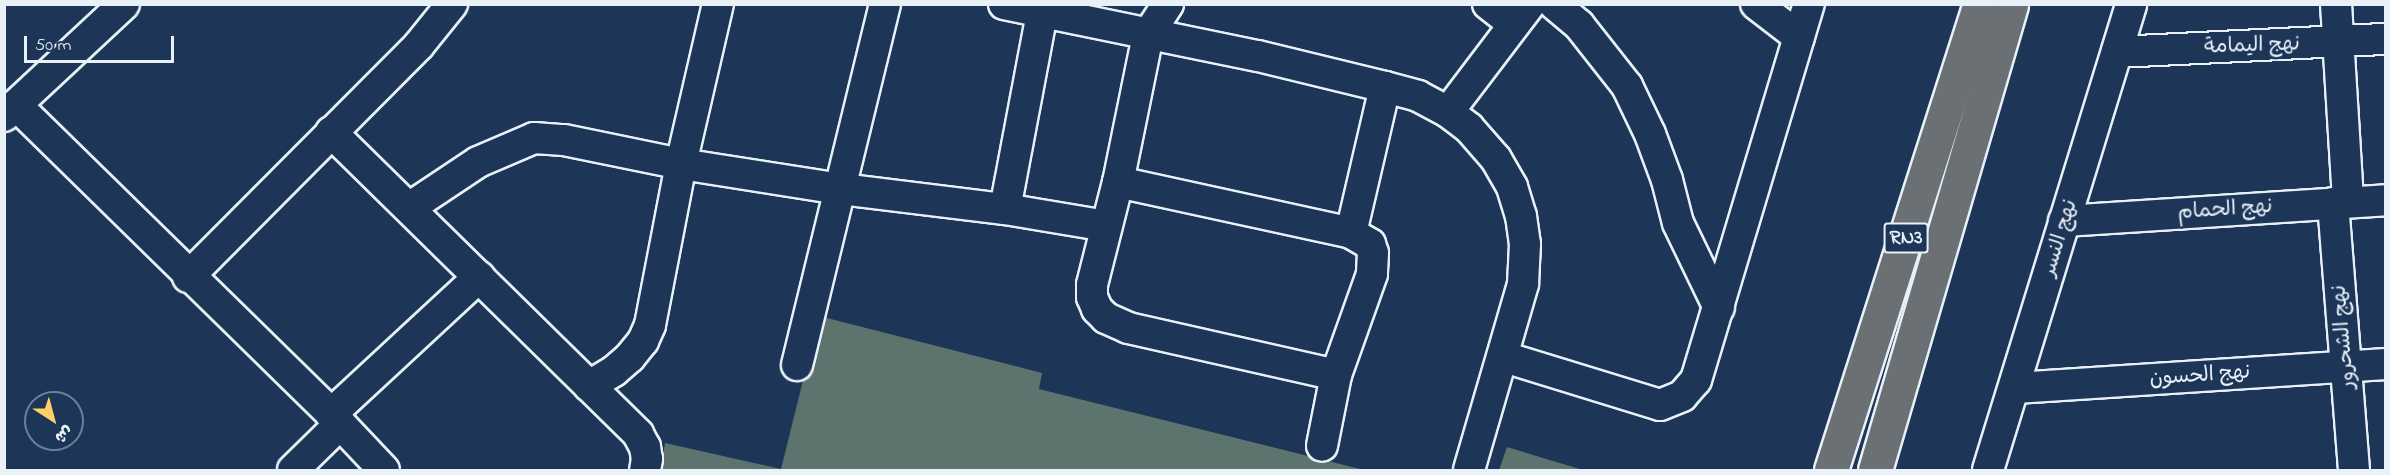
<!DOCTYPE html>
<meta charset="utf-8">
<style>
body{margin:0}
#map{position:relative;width:2390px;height:475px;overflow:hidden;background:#1d3557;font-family:"Indie Flower","Playpen Sans Arabic",sans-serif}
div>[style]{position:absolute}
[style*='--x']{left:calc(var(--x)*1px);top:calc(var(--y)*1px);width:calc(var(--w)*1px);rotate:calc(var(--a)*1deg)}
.green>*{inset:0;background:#5c736e}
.roads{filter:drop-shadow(2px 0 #e8f1f8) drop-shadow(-2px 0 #e8f1f8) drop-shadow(0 2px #e8f1f8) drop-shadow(0 -2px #e8f1f8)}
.minor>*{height:30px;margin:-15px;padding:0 15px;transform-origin:15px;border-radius:15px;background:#1d3557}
.highway>*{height:33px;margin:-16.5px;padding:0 16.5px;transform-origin:16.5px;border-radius:16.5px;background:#6a7074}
span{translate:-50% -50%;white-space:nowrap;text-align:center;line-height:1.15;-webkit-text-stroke:4.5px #1d3557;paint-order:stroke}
.shield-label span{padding:2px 4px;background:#1d3557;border:2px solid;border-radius:4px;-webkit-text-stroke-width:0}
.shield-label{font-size:20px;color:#e8f1f8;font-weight:700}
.street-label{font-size:21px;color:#e8f1f8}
.frame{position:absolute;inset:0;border:6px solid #e8f1f8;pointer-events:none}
.north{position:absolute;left:24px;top:391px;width:60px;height:60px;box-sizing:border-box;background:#1d3557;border:2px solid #6e8097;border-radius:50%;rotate:144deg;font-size:16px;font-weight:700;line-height:24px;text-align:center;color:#e8f1f8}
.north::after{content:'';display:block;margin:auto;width:21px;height:27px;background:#ffd166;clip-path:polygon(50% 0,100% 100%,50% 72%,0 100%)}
.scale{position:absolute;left:24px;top:36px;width:150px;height:27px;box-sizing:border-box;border:3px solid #e8f1f8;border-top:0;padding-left:8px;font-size:18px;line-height:21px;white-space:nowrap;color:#e8f1f8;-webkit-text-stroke:4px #1d3557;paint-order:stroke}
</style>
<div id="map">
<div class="green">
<div style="clip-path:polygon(819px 316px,1042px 373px,1039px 389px,1364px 470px,661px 470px,665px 443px,781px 469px)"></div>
<div style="clip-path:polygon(1507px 447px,1583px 470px,1499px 470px)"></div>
</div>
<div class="roads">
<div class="minor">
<div style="--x:1004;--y:4;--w:259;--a:11.6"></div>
<div style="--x:1258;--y:56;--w:131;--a:13.7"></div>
<div style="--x:1385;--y:87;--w:34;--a:15"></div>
<div style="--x:1418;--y:96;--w:34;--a:28"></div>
<div style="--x:1448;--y:112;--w:26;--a:37"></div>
<div style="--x:1469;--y:128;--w:41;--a:48.9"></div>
<div style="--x:1496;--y:159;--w:32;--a:60"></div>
<div style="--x:1512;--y:187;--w:30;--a:73"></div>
<div style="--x:1521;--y:216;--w:28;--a:82"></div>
<div style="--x:1525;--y:244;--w:40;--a:92.9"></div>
<div style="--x:1523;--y:284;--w:194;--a:106.2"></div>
<div style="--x:1168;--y:4;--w:37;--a:123"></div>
<div style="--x:1148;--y:35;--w:150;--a:101.5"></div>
<div style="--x:1118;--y:182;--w:106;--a:104.2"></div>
<div style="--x:1092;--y:285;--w:12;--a:90"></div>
<div style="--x:1092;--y:297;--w:13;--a:67"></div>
<div style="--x:1097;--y:309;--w:13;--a:45"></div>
<div style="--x:1106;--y:318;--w:24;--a:24"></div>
<div style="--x:1128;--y:328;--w:213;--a:12.7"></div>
<div style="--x:1488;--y:4;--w:33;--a:38"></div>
<div style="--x:1554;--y:4;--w:33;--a:40"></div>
<div style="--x:1579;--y:25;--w:78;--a:51.8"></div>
<div style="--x:1627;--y:86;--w:53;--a:64.4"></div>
<div style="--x:1650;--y:134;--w:49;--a:69.7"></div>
<div style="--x:1667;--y:180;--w:44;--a:75.7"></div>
<div style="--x:1678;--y:223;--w:94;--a:64.2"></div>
<div style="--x:1756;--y:4;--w:54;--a:37.5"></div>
<div style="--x:2336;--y:4;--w:198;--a:86.5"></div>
<div style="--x:2117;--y:52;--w:269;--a:-2.8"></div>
<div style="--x:16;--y:105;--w:441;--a:44.4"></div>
<div style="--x:331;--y:414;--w:77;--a:46.6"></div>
<div style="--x:1448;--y:112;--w:136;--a:-52.8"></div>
<div style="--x:4;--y:116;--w:164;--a:-43"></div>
<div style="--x:331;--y:132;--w:431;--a:44.5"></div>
<div style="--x:638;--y:434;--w:15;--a:62"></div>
<div style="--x:645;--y:447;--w:12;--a:81"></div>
<div style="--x:647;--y:459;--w:11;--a:100"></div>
<div style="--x:1118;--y:182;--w:239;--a:12.3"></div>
<div style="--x:1351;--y:233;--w:22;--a:30"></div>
<div style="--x:1370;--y:244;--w:9;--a:72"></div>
<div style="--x:1373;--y:253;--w:21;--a:93"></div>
<div style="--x:1372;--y:274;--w:107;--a:109.6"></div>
<div style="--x:1336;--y:375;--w:72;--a:101.2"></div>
<div style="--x:2333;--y:203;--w:268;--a:85.5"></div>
<div style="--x:409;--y:208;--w:83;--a:-33.7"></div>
<div style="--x:478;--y:162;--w:61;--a:-23.2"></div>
<div style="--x:534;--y:138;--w:30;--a:4"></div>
<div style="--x:564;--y:140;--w:119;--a:11.6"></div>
<div style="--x:681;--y:164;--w:162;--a:8.9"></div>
<div style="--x:841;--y:189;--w:165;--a:7"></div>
<div style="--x:1005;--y:209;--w:103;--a:9.5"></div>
<div style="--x:1005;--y:209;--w:199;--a:-79.3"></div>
<div style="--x:2064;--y:221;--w:323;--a:-3.7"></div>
<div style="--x:1351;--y:233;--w:150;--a:-76.9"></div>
<div style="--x:188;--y:277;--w:327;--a:-45.1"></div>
<div style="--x:419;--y:45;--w:53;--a:-51.2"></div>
<div style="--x:1504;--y:357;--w:163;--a:17.1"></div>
<div style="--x:1660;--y:405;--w:24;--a:-22"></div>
<div style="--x:1682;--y:396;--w:21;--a:-49"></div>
<div style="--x:1696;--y:380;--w:393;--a:-73.3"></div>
<div style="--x:797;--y:365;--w:372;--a:-76.3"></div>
<div style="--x:589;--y:386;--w:29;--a:-31"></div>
<div style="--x:614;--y:371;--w:21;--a:-41"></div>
<div style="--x:630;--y:357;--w:21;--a:-51"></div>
<div style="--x:643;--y:341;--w:17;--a:-66"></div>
<div style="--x:650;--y:325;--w:164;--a:-79.1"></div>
<div style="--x:681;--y:164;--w:164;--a:-77"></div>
<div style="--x:2015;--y:388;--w:372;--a:-3.7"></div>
<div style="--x:331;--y:414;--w:202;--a:-42.8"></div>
<div style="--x:293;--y:470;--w:66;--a:-44.4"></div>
<div style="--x:1988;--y:470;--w:487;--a:-72.9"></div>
</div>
<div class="highway">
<div style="--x:1831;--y:470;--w:489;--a:-72.3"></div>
<div style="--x:1875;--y:470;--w:485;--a:-73.7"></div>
</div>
</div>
<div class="shield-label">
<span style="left:1906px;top:238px">RN3</span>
</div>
<div class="street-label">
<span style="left:2252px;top:46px;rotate:-2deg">نهج اليمامة</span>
<span style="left:2225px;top:210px;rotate:-4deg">نهج الحمام</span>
<span style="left:2060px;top:238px;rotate:-73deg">نهج النسر</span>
<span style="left:2344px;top:337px;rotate:-95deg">نهج الشحرور</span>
<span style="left:2200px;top:376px;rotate:-4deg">نهج الحسون</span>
</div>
<div class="frame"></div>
<div class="north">ش</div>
<div class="scale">50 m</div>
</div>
